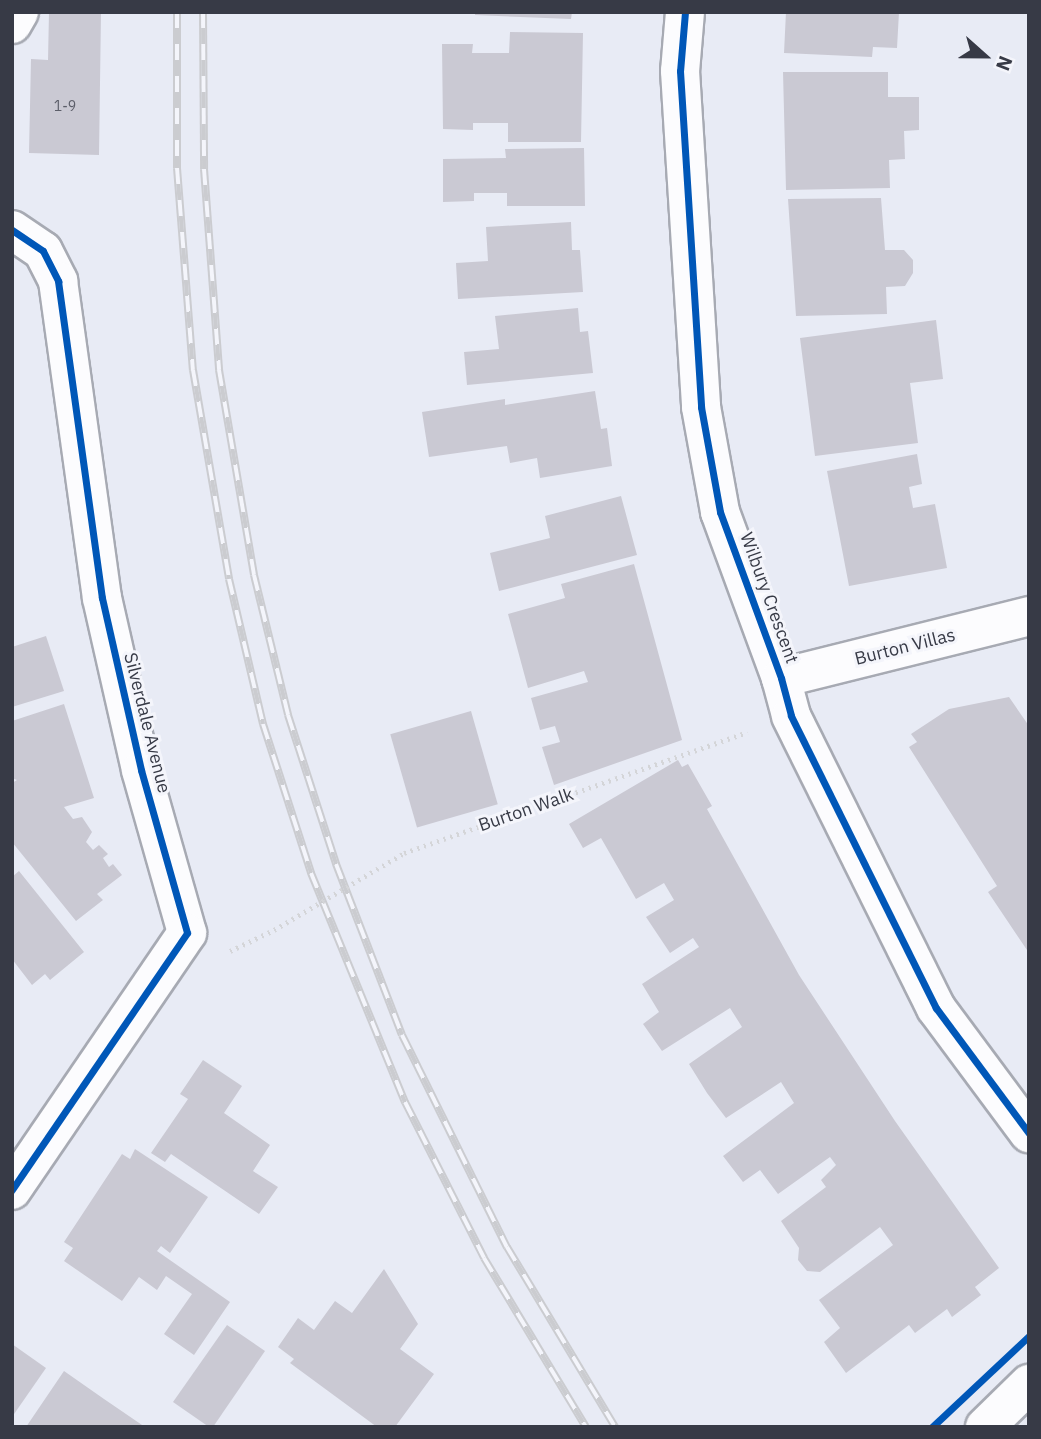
<!DOCTYPE html>
<style>
body{margin:0}
#map{position:relative;width:1041px;height:1439px;overflow:hidden;background:#e8ebf5;font-family:"IBM Plex Sans",sans-serif}
div>[style]{position:absolute}
[style*='--x']{left:calc(var(--x)*1px);top:calc(var(--y)*1px);width:calc(var(--w)*1px);rotate:calc(var(--a)*1deg)}
.building>*{inset:0;background:#cac9d3;transform-origin:0 0}
.path>*{height:4.5px;margin-top:-2.25px;transform-origin:0;background:repeating-linear-gradient(90deg,#d4d5d8 0 2px,transparent 0 7px)}
.roads{filter:drop-shadow(2px 0 #a7aab3) drop-shadow(-2px 0 #a7aab3) drop-shadow(0 2px #a7aab3) drop-shadow(0 -2px #a7aab3)}
.street>*{height:38px;margin:-19px;padding:0 19px;transform-origin:19px;border-radius:19px;background:#fcfcfe}
.primary>*{height:38px;margin:-19px;padding:0 19px;transform-origin:19px;border-radius:19px;background:#fcfcfe}
.rail>*{height:8px;margin-top:-4px;transform-origin:0;background:repeating-linear-gradient(90deg,#f4f5fb 0 16px,#cbccd0 0 32px);box-sizing:border-box;border-block:2px solid #cbccd0}
.path-bridge>*{height:4.5px;margin-top:-2.25px;transform-origin:0;background:repeating-linear-gradient(90deg,#d4d5d8 0 2px,transparent 0 7px)}
.cycleway>*{height:7px;margin:-3.5px;padding:0 3.5px;transform-origin:3.5px;border-radius:3.5px;background:#0057b8}
span{translate:-50% -50%;white-space:nowrap;text-align:center;line-height:1.15;-webkit-text-stroke:6px #f4f5fb;paint-order:stroke}
.number-label{font-size:14px;color:#5c5e69}
.number-label span{-webkit-text-stroke-width:0}
.street-label{font-size:18px;color:#373a46}
.frame{position:absolute;inset:0;border:14px solid #373a46;pointer-events:none}
.north{position:absolute;left:950px;top:21px;width:70px;height:70px;-webkit-text-stroke:5px #f4f5fb;paint-order:stroke;rotate:111deg;font-size:19px;font-weight:700;line-height:28px;text-align:center;color:#373a46}
.north::after{content:'';display:block;margin:auto;width:24px;height:32px;background:#373a46;clip-path:polygon(50% 0,100% 100%,50% 72%,0 100%)}
</style>
<div id="map">
<div class="building">
<div style="clip-path:polygon(49px 12px,101px 12px,99px 155px,29px 153px,31px 59px,48px 60px)"></div>
<div style="clip-path:polygon(475px 12px,572px 12px,571px 19px,475px 15px)"></div>
<div style="clip-path:polygon(786px 12px,899px 12px,897px 48px,873px 47px,872px 57px,784px 53px)"></div>
<div style="clip-path:polygon(510px 32px,583px 33px,581px 142px,508px 142px,508px 123px,473px 123px,473px 130px,443px 129px,442px 44px,473px 44px,472px 53px,509px 53px)"></div>
<div style="clip-path:polygon(783px 72px,888px 72px,888px 97px,919px 97px,919px 130px,904px 131px,905px 159px,889px 160px,890px 188px,786px 190px)"></div>
<div style="clip-path:polygon(584px 148px,585px 206px,507px 206px,507px 193px,474px 193px,474px 201px,443px 202px,443px 159px,506px 158px,505px 149px)"></div>
<div style="clip-path:polygon(881px 198px,885px 250px,904px 250px,913px 260px,913px 273px,905px 286px,886px 287px,887px 314px,796px 316px,788px 199px)"></div>
<div style="clip-path:polygon(571px 222px,572px 250px,580px 250px,583px 292px,458px 299px,456px 263px,488px 261px,486px 227px)"></div>
<div style="clip-path:polygon(578px 308px,580px 332px,588px 331px,593px 373px,467px 385px,464px 352px,499px 349px,495px 316px)"></div>
<div style="clip-path:polygon(936px 320px,943px 379px,910px 383px,918px 443px,815px 456px,800px 338px)"></div>
<div style="clip-path:polygon(595px 391px,601px 429px,607px 428px,612px 466px,540px 478px,537px 458px,510px 463px,507px 446px,429px 457px,422px 412px,505px 399px,505px 405px)"></div>
<div style="clip-path:polygon(917px 454px,922px 484px,909px 487px,913px 508px,935px 504px,947px 568px,849px 586px,827px 471px)"></div>
<div style="clip-path:polygon(621px 496px,637px 555px,499px 591px,490px 553px,550px 538px,545px 516px)"></div>
<div style="clip-path:polygon(634px 564px,682px 740px,554px 785px,542px 747px,560px 742px,555px 726px,540px 730px,531px 698px,588px 682px,584px 671px,528px 688px,508px 614px,565px 598px,561px 584px)"></div>
<div style="clip-path:polygon(46px 636px,64px 691px,12px 707px,12px 647px)"></div>
<div style="clip-path:polygon(1009px 697px,1029px 726px,1029px 953px,988px 892px,997px 886px,909px 747px,917px 742px,911px 734px,949px 709px)"></div>
<div style="clip-path:polygon(64px 704px,94px 798px,64px 807px,73px 819px,82px 817px,92px 832px,86px 842px,93px 850px,99px 845px,108px 854px,103px 858px,109px 867px,113px 864px,122px 875px,97px 894px,103px 900px,76px 921px,12px 842px,12px 783px,17px 780px,12px 778px,12px 721px)"></div>
<div style="left:471px;top:711px;width:97px;height:84px;rotate:74deg"></div>
<div style="clip-path:polygon(678px 760px,682px 767px,688px 764px,712px 806px,707px 809px,799px 975px,895px 1121px,999px 1268px,975px 1287px,981px 1295px,952px 1317px,947px 1309px,915px 1333px,909px 1325px,846px 1373px,824px 1342px,840px 1328px,819px 1300px,893px 1245px,880px 1227px,820px 1272px,807px 1271px,798px 1260px,799px 1248px,781px 1221px,826px 1187px,821px 1180px,836px 1165px,830px 1157px,778px 1194px,760px 1170px,743px 1182px,723px 1156px,794px 1103px,781px 1082px,726px 1118px,707px 1093px,689px 1064px,742px 1027px,730px 1008px,662px 1051px,643px 1024px,659px 1012px,642px 984px,699px 947px,693px 938px,670px 953px,646px 917px,674px 900px,664px 883px,636px 899px,601px 838px,583px 848px,569px 824px)"></div>
<div style="clip-path:polygon(19px 871px,84px 952px,50px 980px,45px 974px,32px 985px,12px 959px,12px 877px)"></div>
<div style="clip-path:polygon(203px 1060px,242px 1086px,224px 1113px,270px 1145px,253px 1171px,278px 1187px,259px 1214px,171px 1154px,165px 1162px,151px 1153px,188px 1099px,180px 1094px)"></div>
<div style="clip-path:polygon(135px 1149px,208px 1197px,170px 1253px,161px 1246px,157px 1251px,230px 1302px,194px 1355px,164px 1334px,192px 1294px,166px 1276px,157px 1290px,139px 1277px,122px 1301px,64px 1261px,73px 1248px,64px 1242px,122px 1154px,130px 1159px)"></div>
<div style="clip-path:polygon(384px 1269px,418px 1324px,400px 1349px,434px 1374px,395px 1427px,377px 1427px,290px 1363px,294px 1359px,278px 1347px,298px 1318px,314px 1330px,335px 1301px,352px 1313px)"></div>
<div style="clip-path:polygon(227px 1325px,265px 1351px,213px 1427px,209px 1427px,173px 1402px)"></div>
<div style="clip-path:polygon(12px 1344px,46px 1368px,12px 1417px)"></div>
<div style="clip-path:polygon(64px 1371px,104px 1399px,145px 1427px,26px 1427px)"></div>
</div>
<div class="path">
<div style="--x:404;--y:853;--w:364;--a:-19.4"></div>
<div style="--x:230;--y:951;--w:49;--a:-25.5"></div>
</div>
<div class="roads">
<div class="street">
<div style="--x:685;--y:12;--w:59;--a:94.8"></div>
<div style="--x:680;--y:71;--w:337;--a:86.4"></div>
<div style="--x:701;--y:407;--w:107;--a:79.7"></div>
<div style="--x:720;--y:512;--w:177;--a:69.8"></div>
<div style="--x:781;--y:678;--w:39;--a:75"></div>
<div style="--x:791;--y:716;--w:326;--a:63.6"></div>
<div style="--x:936;--y:1008;--w:156;--a:53.4"></div>
<div style="--x:12;--y:24;--w:14;--a:-60"></div>
<div style="--x:12;--y:230;--w:37;--a:34"></div>
<div style="--x:43;--y:251;--w:34;--a:63"></div>
<div style="--x:58;--y:281;--w:320;--a:82.1"></div>
<div style="--x:102;--y:598;--w:176;--a:77.2"></div>
<div style="--x:141;--y:770;--w:169;--a:74.2"></div>
<div style="--x:187;--y:933;--w:311;--a:124.3"></div>
<div style="--x:781;--y:678;--w:256;--a:-14"></div>
</div>
<div class="primary">
<div style="--x:985;--y:1427;--w:62;--a:-44.3"></div>
</div>
</div>
<div class="rail">
<div style="--x:177;--y:12;--w:156;--a:90"></div>
<div style="--x:177;--y:168;--w:203;--a:85.5"></div>
<div style="--x:193;--y:370;--w:212;--a:80.2"></div>
<div style="--x:229;--y:579;--w:149;--a:76.8"></div>
<div style="--x:263;--y:724;--w:157;--a:72.1"></div>
<div style="--x:311;--y:873;--w:248;--a:67.7"></div>
<div style="--x:405;--y:1102;--w:175;--a:63.1"></div>
<div style="--x:484;--y:1258;--w:197;--a:58.9"></div>
<div style="--x:203;--y:12;--w:157;--a:89.6"></div>
<div style="--x:204;--y:169;--w:202;--a:85.7"></div>
<div style="--x:219;--y:370;--w:208;--a:80.3"></div>
<div style="--x:254;--y:575;--w:144;--a:76.3"></div>
<div style="--x:288;--y:715;--w:157;--a:72.1"></div>
<div style="--x:336;--y:864;--w:183;--a:68.9"></div>
<div style="--x:402;--y:1035;--w:237;--a:63.7"></div>
<div style="--x:507;--y:1247;--w:210;--a:59"></div>
</div>
<div class="path-bridge">
<div style="--x:274;--y:930;--w:151;--a:-30.6"></div>
</div>
<div class="cycleway">
<div style="--x:685;--y:12;--w:59;--a:94.8"></div>
<div style="--x:680;--y:71;--w:337;--a:86.4"></div>
<div style="--x:701;--y:407;--w:107;--a:79.7"></div>
<div style="--x:720;--y:512;--w:177;--a:69.8"></div>
<div style="--x:781;--y:678;--w:39;--a:75"></div>
<div style="--x:791;--y:716;--w:326;--a:63.6"></div>
<div style="--x:936;--y:1008;--w:156;--a:53.4"></div>
<div style="--x:12;--y:230;--w:37;--a:34"></div>
<div style="--x:43;--y:251;--w:34;--a:63"></div>
<div style="--x:58;--y:281;--w:320;--a:82.1"></div>
<div style="--x:102;--y:598;--w:176;--a:77.2"></div>
<div style="--x:141;--y:770;--w:169;--a:74.2"></div>
<div style="--x:187;--y:933;--w:311;--a:124.3"></div>
<div style="--x:932;--y:1427;--w:133;--a:-43.2"></div>
</div>
<div class="number-label">
<span style="left:65px;top:106px">1-9</span>
</div>
<div class="street-label">
<span style="left:769px;top:598px;rotate:70deg">Wilbury Crescent</span>
<span style="left:905px;top:647px;rotate:-14deg">Burton Villas</span>
<span style="left:147px;top:723px;rotate:76deg">Silverdale Avenue</span>
<span style="left:526px;top:810px;rotate:-19deg">Burton Walk</span>
</div>
<div class="frame"></div>
<div class="north">N</div>
</div>
